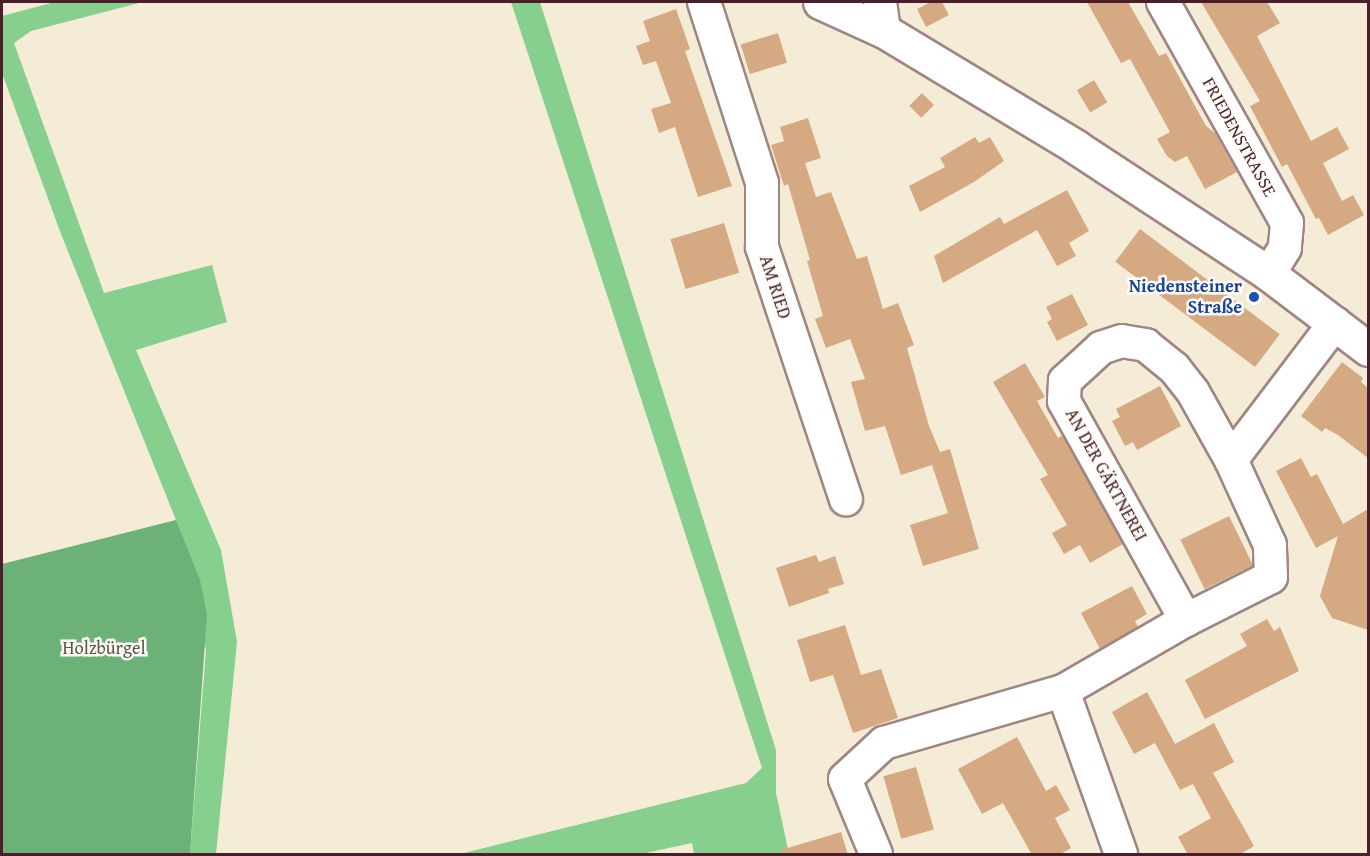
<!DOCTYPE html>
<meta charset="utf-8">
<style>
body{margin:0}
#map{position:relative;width:1370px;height:856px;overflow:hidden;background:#f5ecd8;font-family:"Gentium Book Plus",serif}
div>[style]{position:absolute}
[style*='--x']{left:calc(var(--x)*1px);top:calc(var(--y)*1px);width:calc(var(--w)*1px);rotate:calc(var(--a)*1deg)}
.green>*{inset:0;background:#86cf8c}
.forest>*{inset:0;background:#6cb278}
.building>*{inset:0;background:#d5a981;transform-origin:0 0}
.roads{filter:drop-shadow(2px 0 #a08682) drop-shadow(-2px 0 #a08682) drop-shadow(0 2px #a08682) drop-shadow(0 -2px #a08682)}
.minor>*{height:32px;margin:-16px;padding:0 16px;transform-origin:16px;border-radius:16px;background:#fff}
.major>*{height:33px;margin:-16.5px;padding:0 16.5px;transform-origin:16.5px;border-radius:16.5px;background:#fff}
.dots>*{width:16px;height:16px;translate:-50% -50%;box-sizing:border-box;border:3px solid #fdfcf7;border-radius:50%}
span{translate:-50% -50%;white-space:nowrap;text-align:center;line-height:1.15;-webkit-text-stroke:5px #fdfcf7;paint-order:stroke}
.street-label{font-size:18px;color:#4a1f2b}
.transit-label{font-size:18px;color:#164399;font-weight:700}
.right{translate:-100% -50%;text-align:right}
.park-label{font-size:18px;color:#5c5448}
.frame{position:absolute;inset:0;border:3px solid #4a1f2b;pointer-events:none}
</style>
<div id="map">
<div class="green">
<div style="clip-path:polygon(55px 2px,143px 2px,31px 31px,14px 43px,104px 293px,212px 265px,227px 322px,136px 350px,221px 550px,237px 642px,216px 854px,190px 854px,206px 650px,176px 520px,61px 234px,2px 73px,2px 16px)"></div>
<div style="clip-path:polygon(511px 2px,540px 2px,776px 750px,776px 793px,789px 854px,694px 854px,692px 843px,641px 854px,460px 854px,746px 783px,762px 768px)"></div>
</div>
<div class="forest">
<div style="clip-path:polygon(176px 520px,200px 580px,207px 614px,190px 854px,2px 854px,2px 564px)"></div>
</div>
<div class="building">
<div style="clip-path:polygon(931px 2px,942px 2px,949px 15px,926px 27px,917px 9px)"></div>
<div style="clip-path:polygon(1087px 2px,1128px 2px,1159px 56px,1166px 53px,1206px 126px,1215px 133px,1237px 172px,1205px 189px,1187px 156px,1175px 162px,1167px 156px,1157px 139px,1170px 132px,1130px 59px,1121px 63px)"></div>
<div style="clip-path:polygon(1201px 2px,1267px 2px,1280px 23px,1257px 36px,1311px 141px,1337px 127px,1349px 149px,1323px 163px,1342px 201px,1353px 195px,1364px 215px,1328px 235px,1319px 218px,1316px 219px,1287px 164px,1282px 167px,1250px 106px,1260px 101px)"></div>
<div style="clip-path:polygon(676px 9px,690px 49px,685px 51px,732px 186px,698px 197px,675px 127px,659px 133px,651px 109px,671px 103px,656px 61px,643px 65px,636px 46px,650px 41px,643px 21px)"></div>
<div style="left:778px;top:33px;width:31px;height:39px;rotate:73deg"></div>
<div style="left:1094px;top:80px;width:26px;height:20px;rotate:59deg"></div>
<div style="left:922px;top:93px;width:17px;height:18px;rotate:45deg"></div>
<div style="clip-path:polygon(808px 118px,821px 158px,805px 163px,816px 197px,831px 192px,857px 259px,867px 256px,883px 309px,898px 303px,914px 345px,907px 348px,929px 426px,940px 452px,950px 449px,979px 549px,923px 566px,910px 525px,948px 513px,932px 465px,901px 475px,885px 426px,865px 431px,851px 382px,865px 379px,850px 339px,826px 348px,815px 319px,823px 316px,807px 261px,810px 260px,788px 184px,784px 186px,771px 145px,784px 141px,780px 127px)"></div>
<div style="clip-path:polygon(975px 137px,979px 143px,990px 137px,1004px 161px,974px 182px,920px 212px,909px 186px,945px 167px,940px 158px)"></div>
<div style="clip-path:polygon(1067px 190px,1089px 231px,1069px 243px,1076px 256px,1057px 266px,1037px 230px,943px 283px,934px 256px,1000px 217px,1004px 224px)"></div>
<div style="left:724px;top:223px;width:52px;height:56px;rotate:73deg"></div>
<div style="left:1140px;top:229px;width:175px;height:41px;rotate:37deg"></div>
<div style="clip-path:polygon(1072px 294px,1088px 325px,1057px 341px,1047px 322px,1052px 319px,1046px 307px)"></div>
<div style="clip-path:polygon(1342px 362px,1363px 378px,1361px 382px,1368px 388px,1368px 458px,1338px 435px,1325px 428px,1322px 432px,1301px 416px)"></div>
<div style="clip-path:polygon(1025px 363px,1045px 397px,1037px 401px,1058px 438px,1063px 435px,1123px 544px,1090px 563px,1080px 545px,1064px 554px,1052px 533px,1067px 525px,1040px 479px,1048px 475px,993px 382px)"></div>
<div style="clip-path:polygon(1160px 386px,1181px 426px,1137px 450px,1133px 442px,1125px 446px,1112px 421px,1120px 417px,1116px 409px)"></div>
<div style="clip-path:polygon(1301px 458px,1311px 477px,1317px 474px,1343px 524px,1368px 509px,1368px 630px,1332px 618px,1320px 596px,1338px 536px,1316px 548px,1276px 471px)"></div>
<div style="left:1229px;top:516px;width:55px;height:54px;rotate:64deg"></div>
<div style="clip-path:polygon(816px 555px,819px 562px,835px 556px,844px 584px,828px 589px,829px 593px,789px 607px,776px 568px)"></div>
<div style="clip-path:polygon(1132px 586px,1147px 614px,1135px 621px,1138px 627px,1100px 649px,1081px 613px)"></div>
<div style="clip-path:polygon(1267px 619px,1274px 631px,1280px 627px,1299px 671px,1205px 719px,1185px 680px,1247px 646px,1240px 634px)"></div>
<div style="clip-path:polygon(845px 625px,861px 675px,881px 669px,898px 718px,853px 733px,833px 675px,810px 682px,797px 640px)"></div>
<div style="clip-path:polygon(1147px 692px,1175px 744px,1214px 723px,1234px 762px,1213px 773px,1254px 846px,1239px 855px,1188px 855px,1178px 837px,1211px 818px,1193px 784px,1180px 790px,1155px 743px,1134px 754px,1112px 712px)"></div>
<div style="clip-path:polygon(1017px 737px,1046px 791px,1056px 785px,1070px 810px,1055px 818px,1071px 848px,1059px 855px,1032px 855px,1003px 803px,982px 814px,958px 769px)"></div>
<div style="left:916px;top:767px;width:65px;height:34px;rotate:74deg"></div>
<div style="clip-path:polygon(841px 832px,848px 855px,781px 855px,781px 850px)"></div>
</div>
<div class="roads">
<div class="minor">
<div style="--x:704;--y:2;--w:190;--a:72.2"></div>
<div style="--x:762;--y:183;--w:64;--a:90"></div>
<div style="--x:762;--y:247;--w:266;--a:71.6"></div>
<div style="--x:880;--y:2;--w:29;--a:82"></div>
<div style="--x:1163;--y:2;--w:253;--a:60.7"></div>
<div style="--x:1287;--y:223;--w:25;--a:95"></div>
<div style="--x:1285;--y:248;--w:31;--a:122"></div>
<div style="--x:1231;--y:460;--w:78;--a:-119.2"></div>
<div style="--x:1193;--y:392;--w:31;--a:-128"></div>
<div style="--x:1174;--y:368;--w:36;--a:-141"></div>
<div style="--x:1146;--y:345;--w:24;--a:-171"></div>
<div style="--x:1122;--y:341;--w:22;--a:162"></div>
<div style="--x:1101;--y:348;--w:49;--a:137.5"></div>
<div style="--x:1065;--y:381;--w:20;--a:93"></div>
<div style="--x:1064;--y:401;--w:251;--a:60.9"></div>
<div style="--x:1186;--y:620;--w:95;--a:-26.8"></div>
<div style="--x:1271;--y:577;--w:32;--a:-92"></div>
<div style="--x:1270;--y:545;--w:94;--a:-114.6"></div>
<div style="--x:1231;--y:460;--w:172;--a:-52.8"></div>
<div style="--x:1063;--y:691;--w:142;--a:-30"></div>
<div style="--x:876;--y:854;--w:81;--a:-112.5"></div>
<div style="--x:845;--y:779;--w:53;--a:-42.7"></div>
<div style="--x:884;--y:743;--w:186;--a:-16.2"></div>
<div style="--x:1063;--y:691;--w:173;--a:70.4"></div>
</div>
<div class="major">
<div style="--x:820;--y:2;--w:70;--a:24.4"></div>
<div style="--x:884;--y:31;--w:224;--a:31.1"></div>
<div style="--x:1076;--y:147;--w:231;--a:33.3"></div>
<div style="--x:1269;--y:274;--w:124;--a:37.1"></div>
</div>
</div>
<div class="dots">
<div style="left:1254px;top:297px;background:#1a4fb4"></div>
</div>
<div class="street-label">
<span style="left:1239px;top:137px;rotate:61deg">FRIEDENSTRASSE</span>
<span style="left:775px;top:287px;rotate:72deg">AM RIED</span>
<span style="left:1106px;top:475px;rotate:61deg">AN DER GÄRTNEREI</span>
</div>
<div class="transit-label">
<span class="right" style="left:1242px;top:297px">Niedensteiner<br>Straße</span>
</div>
<div class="park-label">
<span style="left:104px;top:648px">Holzbürgel</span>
</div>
<div class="frame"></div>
</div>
